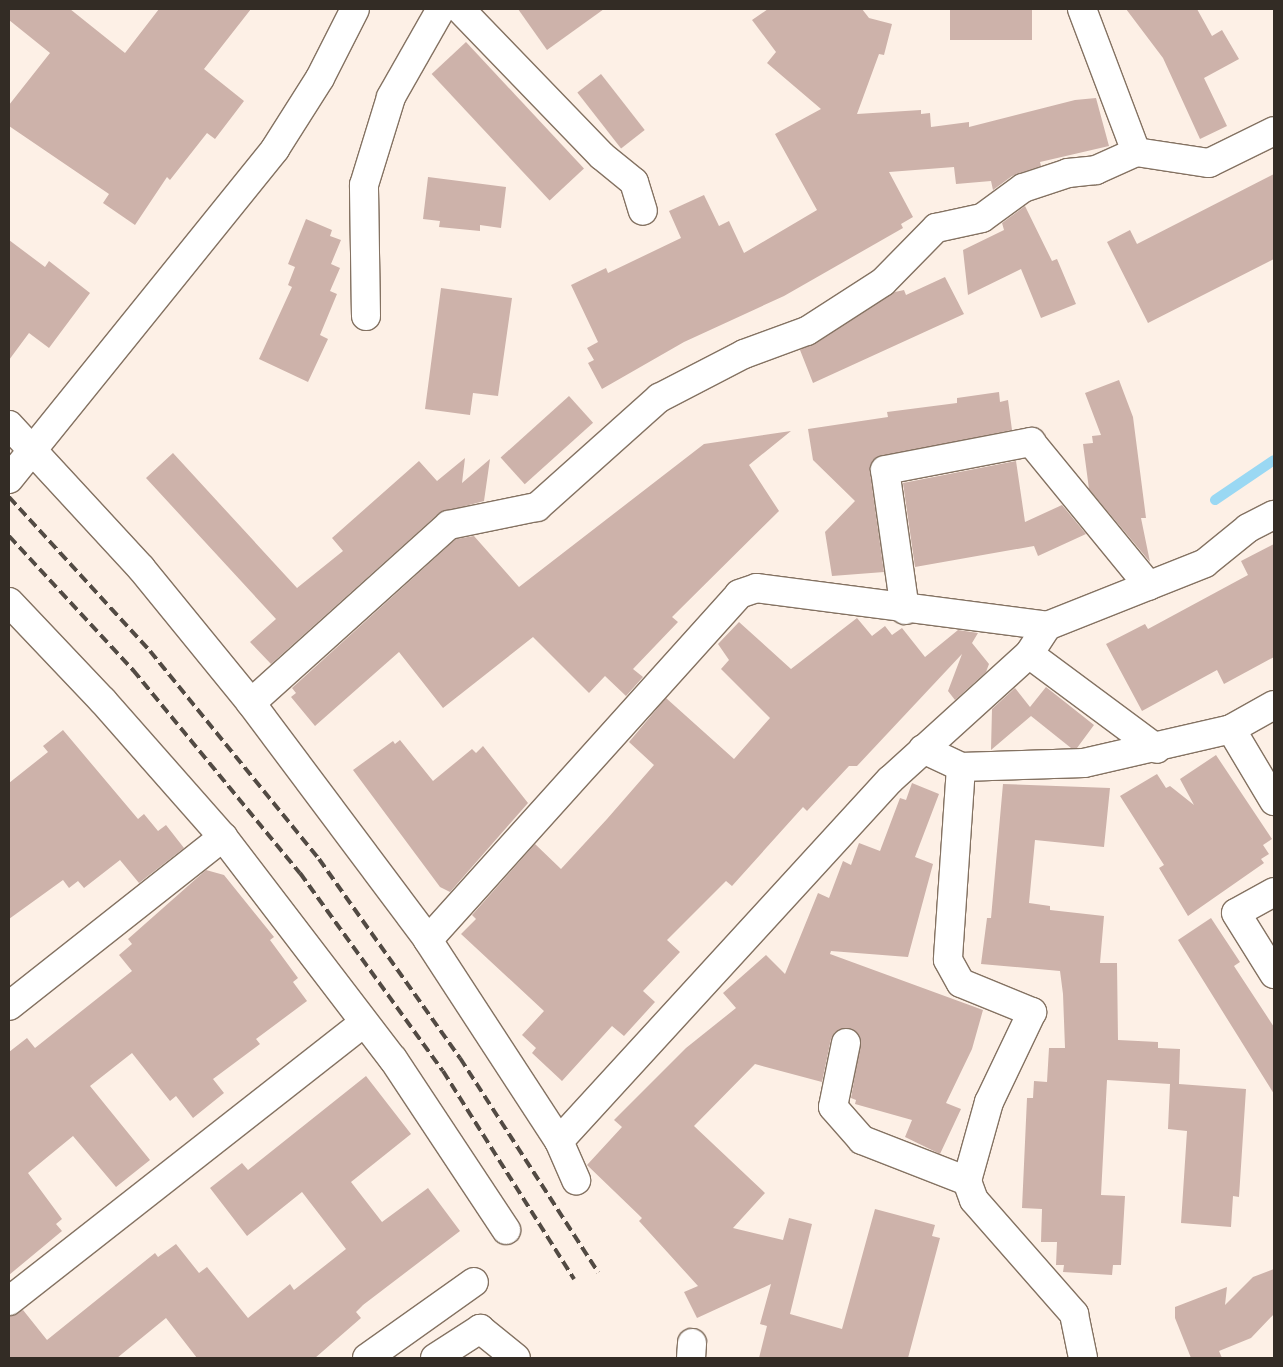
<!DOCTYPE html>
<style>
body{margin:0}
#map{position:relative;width:1283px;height:1367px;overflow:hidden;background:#fdf0e6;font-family:Bitter,serif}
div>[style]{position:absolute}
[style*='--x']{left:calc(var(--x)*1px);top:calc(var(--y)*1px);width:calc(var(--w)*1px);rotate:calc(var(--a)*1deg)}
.stream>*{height:10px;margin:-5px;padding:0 5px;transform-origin:5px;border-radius:5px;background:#9ad8f3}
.building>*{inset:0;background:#cdb2aa;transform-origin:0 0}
.roads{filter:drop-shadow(1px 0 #847262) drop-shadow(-1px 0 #847262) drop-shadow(0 1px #847262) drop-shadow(0 -1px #847262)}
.minor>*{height:28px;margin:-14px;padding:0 14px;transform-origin:14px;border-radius:14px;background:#fff}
.rail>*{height:4px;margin-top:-2px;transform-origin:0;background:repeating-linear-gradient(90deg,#524a43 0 10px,transparent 0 15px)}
span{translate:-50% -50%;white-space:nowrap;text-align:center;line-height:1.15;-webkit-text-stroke:5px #fff;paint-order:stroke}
.frame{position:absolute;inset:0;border:10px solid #332c25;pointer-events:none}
</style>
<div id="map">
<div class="stream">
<div style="--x:1215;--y:500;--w:71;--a:-34.1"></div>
</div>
<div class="building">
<div style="clip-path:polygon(9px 9px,70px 9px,125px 53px,159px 9px,251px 9px,204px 69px,244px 101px,215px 139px,207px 133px,170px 180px,167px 177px,135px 225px,103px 203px,109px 194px,9px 126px,9px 105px,50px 53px,9px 20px)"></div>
<div style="clip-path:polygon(518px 9px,604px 9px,547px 50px)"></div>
<div style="clip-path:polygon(768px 9px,862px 9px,869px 18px,892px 24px,884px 55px,879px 54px,857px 114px,921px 110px,921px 114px,930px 113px,931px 127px,969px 122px,969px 127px,1075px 100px,1096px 98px,1109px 146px,1040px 162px,1041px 166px,1012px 176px,993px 190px,991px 181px,956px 184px,954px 167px,889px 172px,913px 217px,901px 224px,903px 228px,784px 296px,684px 342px,602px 389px,588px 363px,594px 360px,587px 348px,598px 342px,571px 285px,606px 268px,608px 273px,681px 238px,669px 211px,704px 195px,719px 226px,729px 221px,744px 253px,817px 210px,775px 134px,821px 109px,767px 63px,776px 52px,752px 20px)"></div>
<div style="left:950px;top:9px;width:82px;height:31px"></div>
<div style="clip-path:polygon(1126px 9px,1197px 9px,1212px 36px,1222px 30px,1239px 59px,1204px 78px,1227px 126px,1200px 139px,1163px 58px)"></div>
<div style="left:466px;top:42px;width:173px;height:47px;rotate:47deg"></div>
<div style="left:601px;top:74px;width:71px;height:30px;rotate:52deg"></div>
<div style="clip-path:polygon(1274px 174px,1274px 259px,1148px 323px,1107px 242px,1130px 230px,1137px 244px)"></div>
<div style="clip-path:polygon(428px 177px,506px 187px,501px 228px,480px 225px,480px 231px,439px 227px,440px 221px,423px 219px)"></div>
<div style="clip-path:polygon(1025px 206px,1052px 261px,1057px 259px,1076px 304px,1041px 318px,1021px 269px,968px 295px,963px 250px,1004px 230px,1002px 223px)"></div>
<div style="clip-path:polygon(306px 219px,332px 230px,330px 236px,341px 240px,331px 264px,340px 268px,330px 291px,337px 294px,320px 335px,328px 339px,308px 382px,259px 359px,292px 287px,288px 285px,295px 267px,288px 264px)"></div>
<div style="clip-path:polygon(9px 240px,45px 267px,49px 261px,90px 293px,49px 348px,29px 333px,9px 360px)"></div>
<div style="clip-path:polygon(945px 277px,964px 314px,813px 383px,800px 350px,895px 292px,904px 290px,906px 295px)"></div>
<div style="clip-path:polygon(441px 288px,512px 298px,498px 396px,473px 393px,470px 415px,425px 409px)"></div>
<div style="clip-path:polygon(1119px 380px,1133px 417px,1146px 518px,1141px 518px,1150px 562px,1089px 489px,1083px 444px,1093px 443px,1092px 436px,1101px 435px,1085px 393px)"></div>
<div style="clip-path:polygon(999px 392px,1000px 402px,1008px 400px,1012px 430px,875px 458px,870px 472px,884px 572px,832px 576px,825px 532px,855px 501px,813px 460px,808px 429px,888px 417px,887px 412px,957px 403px,957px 398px)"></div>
<div style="left:569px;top:396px;width:36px;height:92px;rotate:48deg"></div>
<div style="clip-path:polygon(791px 431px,749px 465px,779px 511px,672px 617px,678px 622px,633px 669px,643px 677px,626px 696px,605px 676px,589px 693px,533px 637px,443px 708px,399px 652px,315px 726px,291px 697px,296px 693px,292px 688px,456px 539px,474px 536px,519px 587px,704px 444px)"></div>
<div style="clip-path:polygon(173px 453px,297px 588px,343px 551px,332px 538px,419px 461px,437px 481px,465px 458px,462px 483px,490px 459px,484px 501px,439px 513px,271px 664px,250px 642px,276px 619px,146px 478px)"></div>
<div style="clip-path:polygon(1016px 461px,1025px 522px,1062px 505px,1086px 534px,1038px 556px,1034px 546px,915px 567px,903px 483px)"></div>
<div style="clip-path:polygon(1274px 544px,1274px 657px,1224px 684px,1217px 670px,1142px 711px,1106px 644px,1145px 624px,1148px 629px,1248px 575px,1241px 561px)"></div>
<div style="clip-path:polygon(857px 618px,872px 636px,885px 626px,892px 635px,902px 628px,925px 657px,958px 630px,978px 633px,972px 643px,989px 664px,986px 672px,955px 700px,948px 691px,962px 654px,857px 766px,849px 766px,807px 811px,803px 807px,732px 886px,726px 881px,667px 940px,680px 952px,643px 991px,655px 1002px,624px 1036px,612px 1026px,562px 1081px,532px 1053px,536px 1048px,522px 1035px,544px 1011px,461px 934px,476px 919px,472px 915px,535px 844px,561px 869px,607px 819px,654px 765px,629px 742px,666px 698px,734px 759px,770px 718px,721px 669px,729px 660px,718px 644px,739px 622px,791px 669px)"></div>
<div style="clip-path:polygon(1046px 687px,1094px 725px,1077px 748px,1071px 748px,1031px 716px,991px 750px,992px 709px,1015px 688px,1030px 707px)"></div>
<div style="clip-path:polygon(63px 730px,138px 819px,144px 814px,158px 831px,166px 825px,184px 848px,139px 883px,120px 860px,84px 888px,78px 881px,69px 888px,63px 880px,9px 919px,9px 783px,48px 752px,43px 746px)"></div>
<div style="clip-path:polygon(400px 740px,433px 781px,472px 749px,476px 753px,483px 746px,528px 803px,450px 892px,440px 887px,353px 770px,393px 741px,395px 744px)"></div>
<div style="clip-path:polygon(1216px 755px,1272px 839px,1263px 845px,1269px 854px,1261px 859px,1264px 863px,1188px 916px,1159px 868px,1164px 865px,1120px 796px,1157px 774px,1166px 788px,1170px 786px,1194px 805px,1180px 779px)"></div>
<div style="clip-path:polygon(912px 783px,939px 794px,915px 857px,933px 864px,908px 957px,831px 951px,830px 954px,983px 1010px,972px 1049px,946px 1103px,961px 1109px,940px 1154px,905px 1137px,912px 1120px,855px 1104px,856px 1100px,851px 1098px,861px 1039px,849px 1028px,835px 1032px,831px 1039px,822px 1082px,755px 1064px,694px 1126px,765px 1193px,733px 1228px,783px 1240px,789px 1218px,812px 1224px,790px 1314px,842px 1329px,875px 1209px,935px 1225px,932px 1236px,940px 1238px,908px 1358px,759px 1358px,767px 1326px,760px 1324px,771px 1284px,697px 1318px,684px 1292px,698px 1286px,639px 1221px,642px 1218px,587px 1165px,622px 1127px,614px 1120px,686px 1048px,736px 1008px,723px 993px,766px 955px,785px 974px,818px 893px,829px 898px,843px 861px,851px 865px,859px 843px,880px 851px,900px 798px,906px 800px)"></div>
<div style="clip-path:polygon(1003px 784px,1110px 788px,1104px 847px,1035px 840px,1029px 903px,1050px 906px,1050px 910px,1104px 916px,1100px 963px,1117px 963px,1118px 1040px,1158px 1042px,1158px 1048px,1180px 1049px,1179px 1084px,1246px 1089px,1239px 1197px,1233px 1196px,1231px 1227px,1181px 1223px,1187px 1131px,1168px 1129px,1170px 1084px,1107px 1080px,1101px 1195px,1125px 1196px,1121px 1265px,1113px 1265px,1112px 1275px,1063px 1272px,1064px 1265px,1056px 1265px,1057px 1242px,1041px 1242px,1042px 1209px,1022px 1208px,1027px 1098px,1033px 1098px,1034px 1081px,1047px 1082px,1049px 1048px,1065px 1048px,1063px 994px,1060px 971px,981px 964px,987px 918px,991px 918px)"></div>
<div style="clip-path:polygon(206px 870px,224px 875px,274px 937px,270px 940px,298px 978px,293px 982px,307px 1001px,256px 1039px,260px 1044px,213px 1079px,224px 1093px,193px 1118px,176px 1096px,170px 1101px,132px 1053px,90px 1086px,150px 1160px,116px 1187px,73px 1136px,28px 1173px,62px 1219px,56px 1224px,62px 1231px,9px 1275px,9px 1052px,27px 1038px,35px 1048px,132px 971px,119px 955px,132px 944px,128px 939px)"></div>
<div style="clip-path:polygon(1211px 918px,1240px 962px,1234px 966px,1274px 1027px,1274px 1094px,1178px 940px)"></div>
<div style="clip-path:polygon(366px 1076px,411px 1134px,351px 1182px,382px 1222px,428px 1188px,460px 1231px,363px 1305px,356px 1312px,361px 1318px,315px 1358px,197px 1358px,166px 1318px,117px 1358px,9px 1358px,9px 1316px,23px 1310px,47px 1340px,155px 1253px,158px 1257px,176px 1244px,199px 1273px,207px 1267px,248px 1318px,290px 1284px,294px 1290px,346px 1249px,302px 1192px,247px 1236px,210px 1188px,242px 1163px,248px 1170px)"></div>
<div style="clip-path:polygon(1274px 1269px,1274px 1314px,1251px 1338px,1219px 1351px,1222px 1358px,1191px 1358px,1175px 1318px,1175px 1307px,1227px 1287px,1225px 1305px,1253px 1277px)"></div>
</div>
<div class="roads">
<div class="minor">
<div style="--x:460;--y:9;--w:204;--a:46"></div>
<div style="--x:602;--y:156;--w:41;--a:39.1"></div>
<div style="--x:634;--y:182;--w:30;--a:73"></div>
<div style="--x:1082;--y:9;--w:153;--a:69.3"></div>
<div style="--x:1136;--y:152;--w:74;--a:8.6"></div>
<div style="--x:1209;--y:163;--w:72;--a:-26.2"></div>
<div style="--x:366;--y:316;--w:131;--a:-90.9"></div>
<div style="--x:364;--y:185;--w:92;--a:-72.9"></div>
<div style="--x:391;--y:97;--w:101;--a:-60.4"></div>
<div style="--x:9;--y:425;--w:195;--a:47.3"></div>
<div style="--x:141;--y:568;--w:174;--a:50.8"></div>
<div style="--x:251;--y:703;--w:296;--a:53.2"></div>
<div style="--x:428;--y:940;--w:240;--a:56.9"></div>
<div style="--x:559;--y:1141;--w:490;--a:-47.5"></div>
<div style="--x:890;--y:780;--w:188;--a:-42.2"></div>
<div style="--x:1029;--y:654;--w:33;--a:-57"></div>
<div style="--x:9;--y:479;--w:424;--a:-51.1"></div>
<div style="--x:275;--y:149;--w:84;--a:-57.6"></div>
<div style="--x:320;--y:78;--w:77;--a:-63.1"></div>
<div style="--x:9;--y:602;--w:137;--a:46.5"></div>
<div style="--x:103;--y:701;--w:181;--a:48.6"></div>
<div style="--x:223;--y:837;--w:280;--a:52.6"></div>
<div style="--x:393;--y:1059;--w:205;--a:56.5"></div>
<div style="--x:905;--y:610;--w:141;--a:-98.1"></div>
<div style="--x:885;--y:470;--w:149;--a:-10.9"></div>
<div style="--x:1031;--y:442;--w:186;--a:50.7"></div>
<div style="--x:1029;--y:654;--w:159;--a:36.6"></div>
<div style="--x:251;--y:703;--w:266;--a:-42"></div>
<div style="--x:449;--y:525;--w:90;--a:-11.6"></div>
<div style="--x:537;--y:507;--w:164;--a:-41.8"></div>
<div style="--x:659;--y:398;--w:96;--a:-27.4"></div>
<div style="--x:744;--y:354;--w:67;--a:-20.1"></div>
<div style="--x:807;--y:331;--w:90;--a:-32.8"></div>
<div style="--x:883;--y:282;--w:76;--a:-45.5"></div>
<div style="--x:936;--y:228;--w:47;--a:-12.3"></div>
<div style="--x:982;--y:218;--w:51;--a:-36.2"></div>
<div style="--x:1023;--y:188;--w:47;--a:-18.4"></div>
<div style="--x:1068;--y:173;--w:28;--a:-6"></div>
<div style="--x:1096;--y:170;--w:44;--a:-24.2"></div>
<div style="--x:1231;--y:729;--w:84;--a:59.2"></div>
<div style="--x:923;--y:749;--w:42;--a:25.3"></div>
<div style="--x:961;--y:767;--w:123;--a:-1.9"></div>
<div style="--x:1084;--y:763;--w:151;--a:-13"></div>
<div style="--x:1231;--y:729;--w:49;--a:-29.2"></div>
<div style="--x:961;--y:767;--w:193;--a:93.9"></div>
<div style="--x:948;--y:960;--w:26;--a:61"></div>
<div style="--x:961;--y:983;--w:77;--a:22.2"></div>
<div style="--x:1032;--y:1012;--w:100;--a:115.5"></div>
<div style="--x:989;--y:1102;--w:82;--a:105.6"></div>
<div style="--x:967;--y:1181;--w:20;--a:70"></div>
<div style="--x:974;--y:1200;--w:152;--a:48.7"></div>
<div style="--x:1074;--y:1314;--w:45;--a:78.4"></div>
<div style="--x:1274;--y:892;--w:43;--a:151.1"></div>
<div style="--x:1236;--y:913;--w:72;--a:58.1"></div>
<div style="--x:428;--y:940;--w:465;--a:-48"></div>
<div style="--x:739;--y:594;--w:18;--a:-19"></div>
<div style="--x:756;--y:588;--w:293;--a:7.4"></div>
<div style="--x:1047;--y:626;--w:170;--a:-21.7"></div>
<div style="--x:1205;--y:563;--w:55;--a:-39.1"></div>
<div style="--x:1248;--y:528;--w:29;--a:-27"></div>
<div style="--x:9;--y:1006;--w:273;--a:-38.3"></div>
<div style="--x:846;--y:1043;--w:65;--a:101.5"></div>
<div style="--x:833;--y:1107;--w:44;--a:48.7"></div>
<div style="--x:862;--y:1140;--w:113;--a:21.3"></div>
<div style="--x:559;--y:1141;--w:43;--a:66.4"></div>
<div style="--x:9;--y:1301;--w:451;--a:-38.1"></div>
<div style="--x:367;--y:1358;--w:131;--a:-35.4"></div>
<div style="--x:435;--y:1358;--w:54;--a:-32.8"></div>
<div style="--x:480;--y:1329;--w:46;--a:38.9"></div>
<div style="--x:691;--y:1358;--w:15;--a:-86"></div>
</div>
</div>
<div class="rail">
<div style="--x:9;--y:497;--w:209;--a:47.5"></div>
<div style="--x:150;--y:651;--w:268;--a:50.9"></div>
<div style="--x:319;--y:859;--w:244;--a:54.7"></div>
<div style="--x:460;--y:1058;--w:255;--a:57.2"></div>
<div style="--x:9;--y:536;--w:183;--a:47.2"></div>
<div style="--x:133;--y:670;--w:263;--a:50.6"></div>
<div style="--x:300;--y:873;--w:244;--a:54.2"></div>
<div style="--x:443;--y:1071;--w:246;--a:57.8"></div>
</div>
<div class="frame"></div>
</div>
